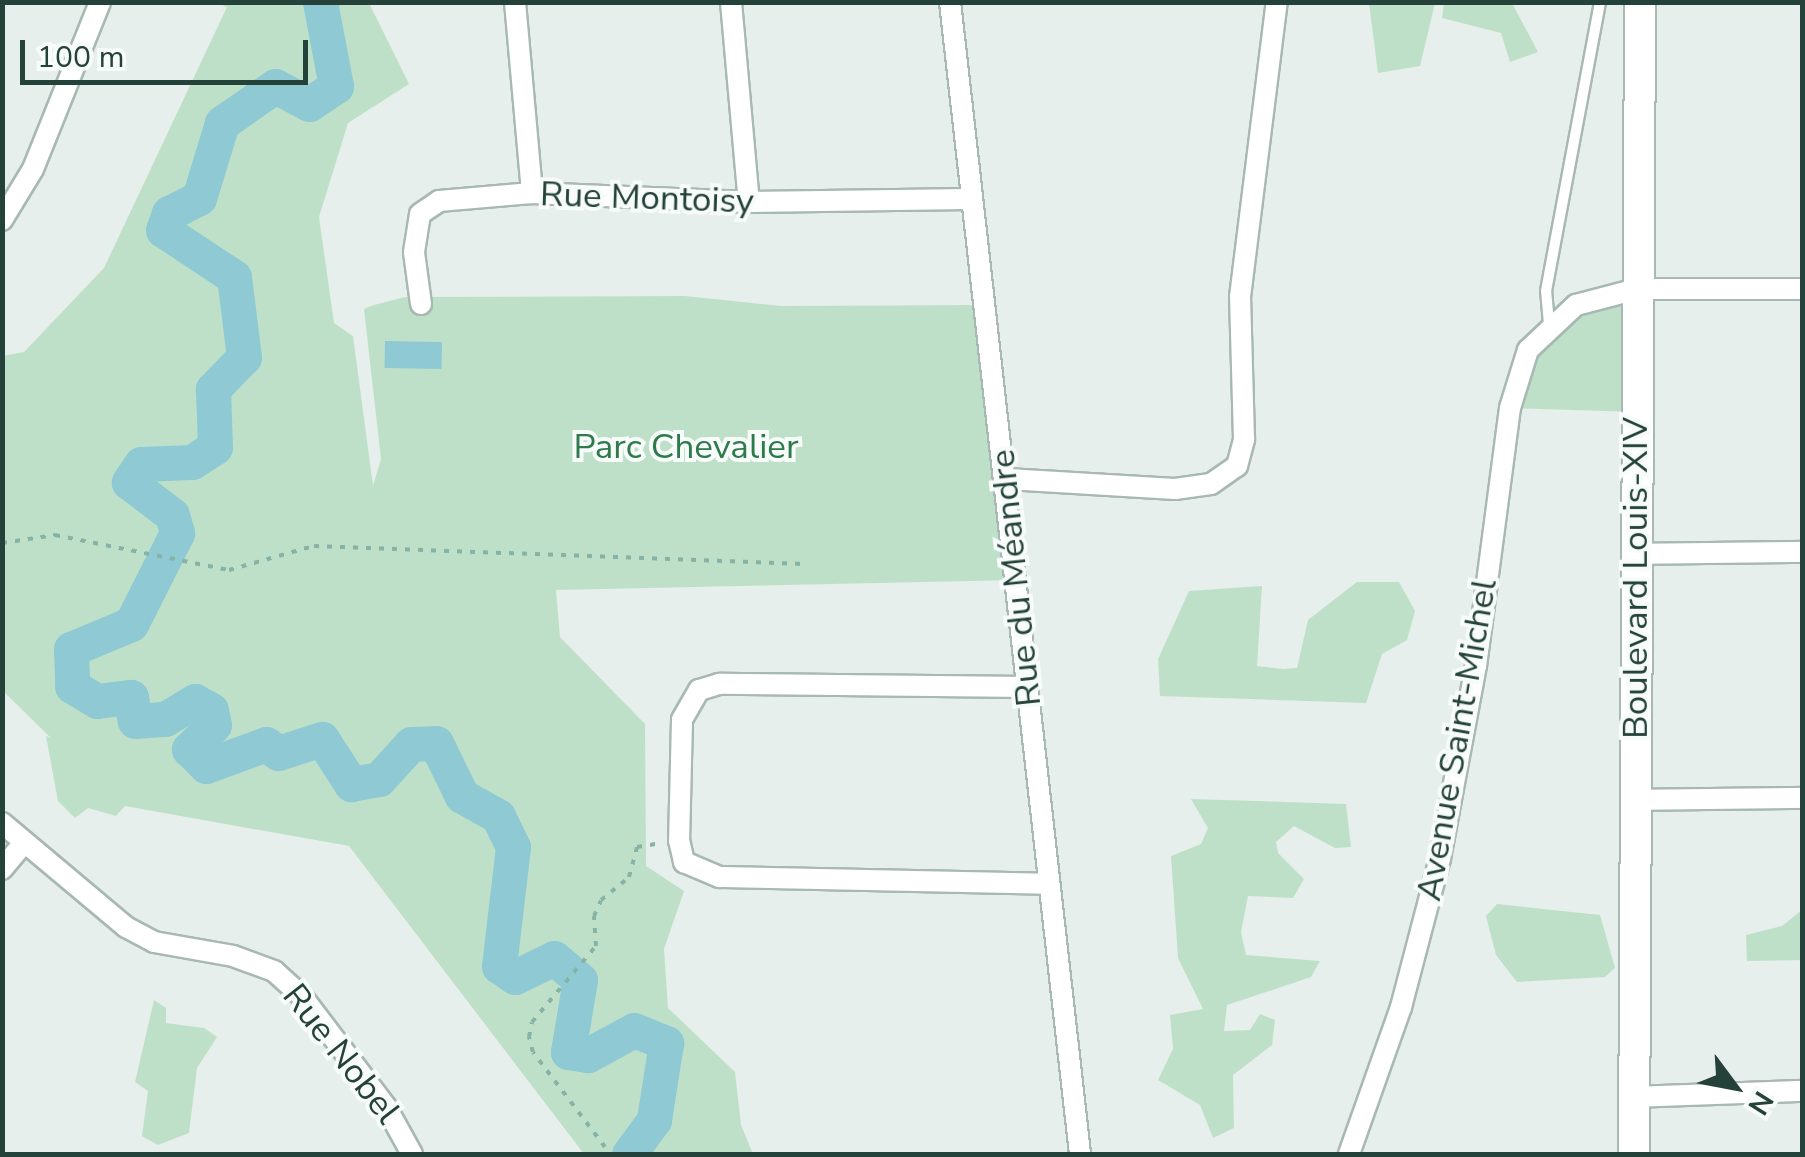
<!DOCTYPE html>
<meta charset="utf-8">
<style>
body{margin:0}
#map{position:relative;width:1805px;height:1157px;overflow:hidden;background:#e6efeb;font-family:"Nunito Sans",sans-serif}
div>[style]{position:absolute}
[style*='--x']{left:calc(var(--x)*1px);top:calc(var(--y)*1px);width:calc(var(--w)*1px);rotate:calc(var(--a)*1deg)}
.green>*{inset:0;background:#bfe0c8}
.water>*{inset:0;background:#8ec9d4;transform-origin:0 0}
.river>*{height:35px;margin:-17.5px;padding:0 17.5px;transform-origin:17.5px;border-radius:17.5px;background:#8ec9d4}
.path>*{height:4px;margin-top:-2px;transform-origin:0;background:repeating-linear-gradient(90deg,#86b3a5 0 5px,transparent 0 13px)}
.roads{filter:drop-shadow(2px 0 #a8b8b2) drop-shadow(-2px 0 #a8b8b2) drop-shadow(0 2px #a8b8b2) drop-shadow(0 -2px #a8b8b2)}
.service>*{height:10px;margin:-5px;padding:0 5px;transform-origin:5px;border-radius:5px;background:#fff}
.minor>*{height:20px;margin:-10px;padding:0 10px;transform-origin:10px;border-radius:10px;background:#fff}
.secondary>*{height:30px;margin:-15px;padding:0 15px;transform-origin:15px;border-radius:15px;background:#fff}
span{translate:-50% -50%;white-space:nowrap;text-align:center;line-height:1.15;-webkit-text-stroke:8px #f7fbf9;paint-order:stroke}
.street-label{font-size:35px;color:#24423a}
.park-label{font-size:35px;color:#2d7a4b}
.frame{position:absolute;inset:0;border:5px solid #24423a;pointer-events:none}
.north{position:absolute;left:1685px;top:1037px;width:100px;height:100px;-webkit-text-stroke:8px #f7fbf9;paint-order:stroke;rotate:122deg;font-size:28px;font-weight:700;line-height:40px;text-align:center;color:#24423a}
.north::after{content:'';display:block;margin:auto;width:35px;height:45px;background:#24423a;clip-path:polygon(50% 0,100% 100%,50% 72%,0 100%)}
.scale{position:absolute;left:20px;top:40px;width:288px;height:45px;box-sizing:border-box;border:5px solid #24423a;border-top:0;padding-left:12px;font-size:30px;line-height:35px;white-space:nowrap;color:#24423a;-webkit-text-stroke:8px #f7fbf9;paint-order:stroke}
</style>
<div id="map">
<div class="green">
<div style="clip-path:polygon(217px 3px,369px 3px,409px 84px,348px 123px,319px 217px,334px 323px,353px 336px,373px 486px,381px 459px,364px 309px,374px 305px,405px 297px,685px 296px,781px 306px,984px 305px,1017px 580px,556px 590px,560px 637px,645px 724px,646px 866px,684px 891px,664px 949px,668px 1008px,735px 1072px,741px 1125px,753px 1154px,584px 1154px,349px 846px,125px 806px,116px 816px,88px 808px,75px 818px,58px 801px,46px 736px,51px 738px,3px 691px,2px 356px,24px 352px,104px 268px,227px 7px)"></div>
<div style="clip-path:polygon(1369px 3px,1435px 3px,1420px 66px,1378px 73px)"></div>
<div style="clip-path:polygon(1444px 3px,1512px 3px,1538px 52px,1510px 62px,1501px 33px,1442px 18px)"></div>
<div style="clip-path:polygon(1637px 289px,1636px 412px,1511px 408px,1549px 324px)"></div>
<div style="clip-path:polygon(1357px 582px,1399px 582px,1415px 611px,1407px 640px,1382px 654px,1366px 703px,1160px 696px,1158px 659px,1189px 591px,1262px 586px,1257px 666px,1283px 669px,1297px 668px,1308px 620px)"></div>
<div style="clip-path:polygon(1191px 799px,1346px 804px,1351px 847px,1335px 848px,1294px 826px,1276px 842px,1278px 853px,1304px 879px,1293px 898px,1248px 896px,1241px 932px,1246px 955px,1320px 961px,1311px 977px,1227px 1005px,1224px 1031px,1250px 1030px,1260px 1014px,1275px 1020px,1272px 1045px,1233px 1075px,1234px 1128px,1213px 1138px,1200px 1105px,1158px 1080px,1173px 1049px,1170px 1015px,1203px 1009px,1178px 958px,1171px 856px,1201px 844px,1208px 828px)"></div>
<div style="clip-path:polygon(1497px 904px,1600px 915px,1615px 968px,1605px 977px,1517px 982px,1496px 955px,1486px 916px)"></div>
<div style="clip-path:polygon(1802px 910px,1802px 960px,1747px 961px,1746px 935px,1782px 926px)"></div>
<div style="clip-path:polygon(154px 1000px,166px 1008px,166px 1023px,204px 1028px,217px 1037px,197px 1068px,189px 1133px,158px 1145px,142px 1136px,148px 1091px,135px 1082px)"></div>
</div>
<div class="water">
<div style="left:385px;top:341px;width:57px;height:27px;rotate:1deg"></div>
</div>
<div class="river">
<div style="--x:320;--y:2;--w:86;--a:79.2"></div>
<div style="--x:336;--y:86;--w:32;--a:146"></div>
<div style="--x:309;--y:104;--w:38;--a:-152"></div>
<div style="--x:275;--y:86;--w:65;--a:145.1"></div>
<div style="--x:222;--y:123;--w:78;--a:107"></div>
<div style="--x:199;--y:198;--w:34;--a:153"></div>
<div style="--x:169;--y:213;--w:18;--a:109"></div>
<div style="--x:163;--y:230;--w:85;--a:33.5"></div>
<div style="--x:234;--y:277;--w:81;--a:82.9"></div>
<div style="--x:244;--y:357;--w:45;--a:134.1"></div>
<div style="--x:213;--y:389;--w:58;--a:88"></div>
<div style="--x:215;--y:447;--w:27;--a:147"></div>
<div style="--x:192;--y:462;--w:51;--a:177.8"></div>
<div style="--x:141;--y:464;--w:22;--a:124"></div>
<div style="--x:129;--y:482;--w:54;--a:37.5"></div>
<div style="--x:172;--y:515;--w:19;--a:74"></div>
<div style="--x:177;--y:533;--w:102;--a:116.8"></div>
<div style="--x:131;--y:624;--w:65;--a:157.4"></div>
<div style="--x:71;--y:649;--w:37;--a:88"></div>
<div style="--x:72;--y:686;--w:29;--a:31"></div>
<div style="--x:97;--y:701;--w:34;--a:-7"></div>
<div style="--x:131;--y:697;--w:24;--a:81"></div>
<div style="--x:135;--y:721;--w:30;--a:-4"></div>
<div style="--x:165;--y:719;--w:35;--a:-31"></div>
<div style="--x:195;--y:701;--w:18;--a:29"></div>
<div style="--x:211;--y:710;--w:15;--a:79"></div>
<div style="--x:214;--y:725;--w:35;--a:136"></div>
<div style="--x:189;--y:749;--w:24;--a:45"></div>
<div style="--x:206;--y:766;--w:64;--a:-20.1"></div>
<div style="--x:266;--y:744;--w:15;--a:37"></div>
<div style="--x:278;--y:753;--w:46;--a:-17.7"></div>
<div style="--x:322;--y:739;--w:54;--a:57.2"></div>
<div style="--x:351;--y:784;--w:28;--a:-10"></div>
<div style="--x:379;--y:779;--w:47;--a:-47.6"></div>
<div style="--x:411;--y:744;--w:25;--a:-2"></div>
<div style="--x:436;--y:743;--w:59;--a:63.9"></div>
<div style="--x:462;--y:796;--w:41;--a:29.1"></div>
<div style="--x:498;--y:816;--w:34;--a:64"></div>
<div style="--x:513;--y:847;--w:120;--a:96.7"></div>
<div style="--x:499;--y:966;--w:19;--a:35"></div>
<div style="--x:515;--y:977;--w:43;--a:-26"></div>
<div style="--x:554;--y:958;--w:34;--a:40"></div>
<div style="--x:580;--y:980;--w:73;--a:99.5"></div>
<div style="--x:568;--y:1052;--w:20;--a:9"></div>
<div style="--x:588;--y:1055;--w:52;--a:-28.5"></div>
<div style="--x:634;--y:1030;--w:35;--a:22"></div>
<div style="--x:666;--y:1043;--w:78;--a:98.9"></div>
<div style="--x:654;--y:1120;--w:42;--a:126.3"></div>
</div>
<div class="path">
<div style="--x:2;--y:543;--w:54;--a:-8.6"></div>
<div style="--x:55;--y:535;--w:177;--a:11.4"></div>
<div style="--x:229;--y:570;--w:88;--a:-15.8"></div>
<div style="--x:314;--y:546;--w:491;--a:2.1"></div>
<div style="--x:605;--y:1147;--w:119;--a:-127.2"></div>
<div style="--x:533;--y:1052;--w:16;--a:-105"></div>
<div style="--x:529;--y:1037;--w:15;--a:-79"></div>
<div style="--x:532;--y:1022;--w:99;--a:-49.9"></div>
<div style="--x:596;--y:946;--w:30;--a:-94"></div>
<div style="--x:594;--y:916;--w:17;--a:-66"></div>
<div style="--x:601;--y:900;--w:36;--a:-39"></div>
<div style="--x:629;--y:877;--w:31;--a:-75"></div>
<div style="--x:637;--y:847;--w:25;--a:-9"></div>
</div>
<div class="roads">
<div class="service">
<div style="--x:1549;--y:324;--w:33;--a:-95"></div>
<div style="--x:1546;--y:291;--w:294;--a:-79.4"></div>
</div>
<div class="minor">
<div style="--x:515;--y:2;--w:192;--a:84.9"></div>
<div style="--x:731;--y:2;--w:201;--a:84.9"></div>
<div style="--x:950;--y:2;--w:1159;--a:83.56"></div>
<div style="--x:2;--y:220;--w:60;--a:-58.7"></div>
<div style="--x:33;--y:169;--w:180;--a:-68.1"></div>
<div style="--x:421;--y:304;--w:52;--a:-97.7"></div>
<div style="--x:414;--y:252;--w:38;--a:-81"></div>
<div style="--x:420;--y:214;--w:23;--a:-34"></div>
<div style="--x:439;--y:201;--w:93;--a:-4.9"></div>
<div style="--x:532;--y:193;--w:217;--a:2.4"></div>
<div style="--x:749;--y:202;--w:220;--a:-0.8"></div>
<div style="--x:1007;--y:479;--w:168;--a:3.4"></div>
<div style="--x:1175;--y:489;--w:36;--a:-8"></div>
<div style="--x:1211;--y:484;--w:32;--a:-35"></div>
<div style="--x:1237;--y:466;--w:28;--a:-75"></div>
<div style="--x:1244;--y:439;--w:142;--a:-91.6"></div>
<div style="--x:1240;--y:297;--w:297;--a:-82.9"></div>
<div style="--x:1635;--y:554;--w:167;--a:-0.7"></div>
<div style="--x:1028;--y:687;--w:309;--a:-179.4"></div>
<div style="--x:719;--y:684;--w:21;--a:163"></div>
<div style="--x:699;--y:690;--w:34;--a:120"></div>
<div style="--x:682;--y:720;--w:120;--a:91.4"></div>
<div style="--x:679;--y:840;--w:23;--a:77"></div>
<div style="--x:684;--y:862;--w:39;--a:23"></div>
<div style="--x:720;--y:877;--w:329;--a:1.2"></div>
<div style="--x:1635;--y:800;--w:167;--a:-0.7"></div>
<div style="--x:2;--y:823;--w:162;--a:40"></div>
<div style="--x:126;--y:927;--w:32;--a:28"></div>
<div style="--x:154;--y:942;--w:80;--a:10"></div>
<div style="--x:233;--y:956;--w:44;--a:20.1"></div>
<div style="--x:274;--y:971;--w:36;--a:42"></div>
<div style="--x:301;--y:995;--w:141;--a:52.8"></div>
<div style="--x:386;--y:1107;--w:54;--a:61"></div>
<div style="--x:2;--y:869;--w:34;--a:-50"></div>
<div style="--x:1635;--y:1097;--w:167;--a:-2.1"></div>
<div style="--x:1349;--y:1154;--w:156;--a:-70.5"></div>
<div style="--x:1401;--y:1007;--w:154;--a:-75.3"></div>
<div style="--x:1440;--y:858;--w:195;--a:-79.4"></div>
<div style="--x:1476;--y:666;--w:260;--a:-82.5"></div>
<div style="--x:1510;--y:408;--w:61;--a:-72.8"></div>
<div style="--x:1528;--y:350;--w:66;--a:-43.2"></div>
<div style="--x:1576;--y:305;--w:63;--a:-14.7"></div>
<div style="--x:1637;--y:289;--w:165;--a:0"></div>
</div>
<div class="secondary">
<div style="--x:1634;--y:1154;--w:1152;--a:-89.7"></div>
</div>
</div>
<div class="street-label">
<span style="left:647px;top:198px;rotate:2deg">Rue Montoisy</span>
<span style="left:1016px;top:578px;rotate:-96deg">Rue du Méandre</span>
<span style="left:1636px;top:578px;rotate:-90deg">Boulevard Louis-XIV</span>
<span style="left:1457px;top:740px;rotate:-80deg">Avenue Saint-Michel</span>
<span style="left:341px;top:1054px;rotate:52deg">Rue Nobel</span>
</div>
<div class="park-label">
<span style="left:686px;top:447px">Parc Chevalier</span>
</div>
<div class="frame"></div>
<div class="north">N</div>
<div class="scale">100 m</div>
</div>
